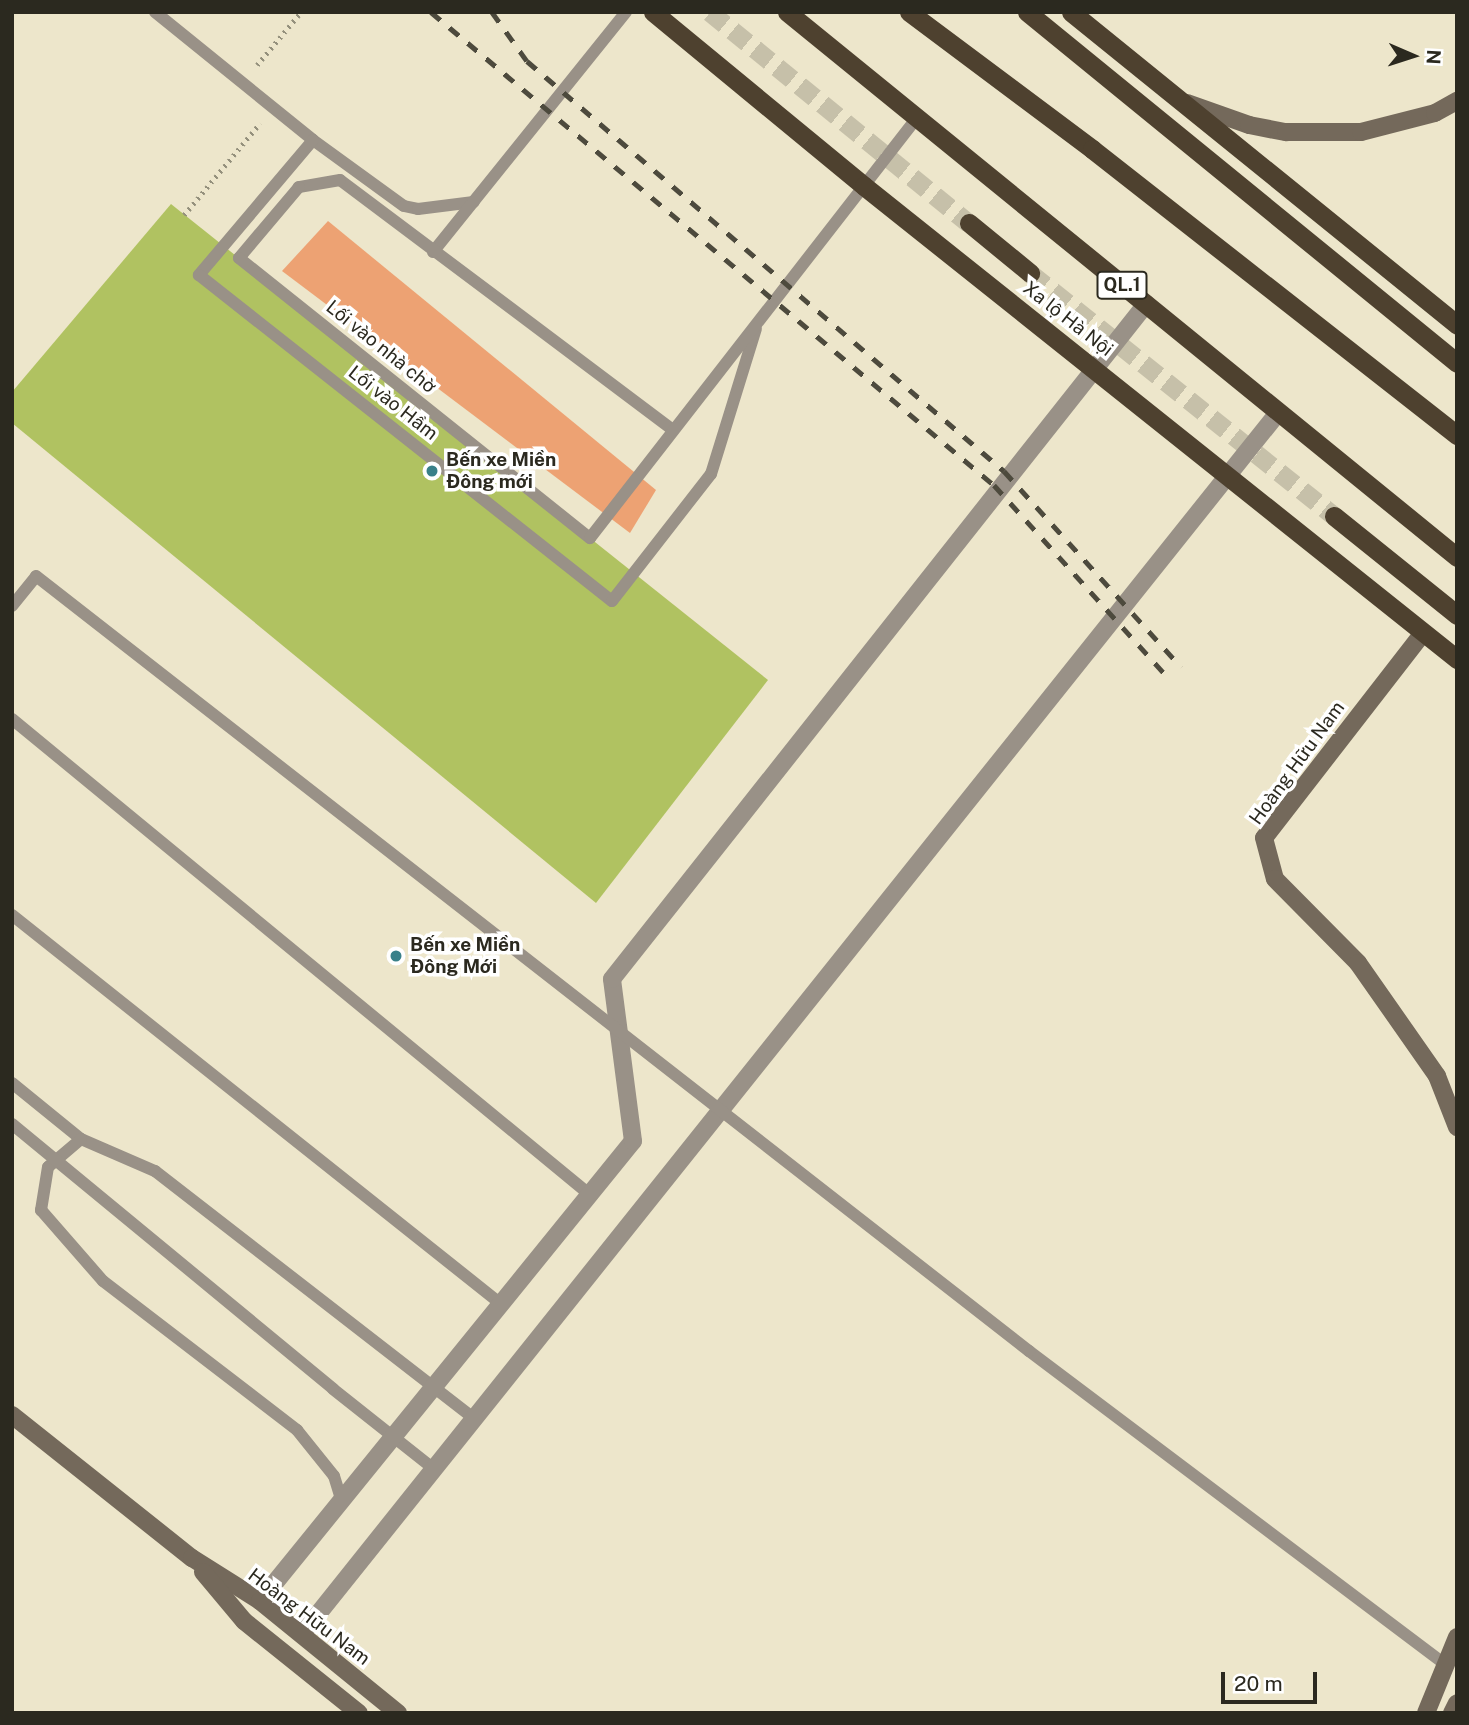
<!DOCTYPE html>
<meta charset="utf-8">
<style>
body{margin:0}
#map{position:relative;width:1469px;height:1725px;overflow:hidden;background:#ede6cb;font-family:"Public Sans",sans-serif}
div>[style]{position:absolute}
[style*='--x']{left:calc(var(--x)*1px);top:calc(var(--y)*1px);width:calc(var(--w)*1px);rotate:calc(var(--a)*1deg)}
.green>*{inset:0;background:#eda273}
.building>*{inset:0;background:#b0c261}
.trunk-tunnel>*{height:19px;margin-top:-9.5px;transform-origin:0;background:repeating-linear-gradient(90deg,#c6c0a9 0 19px,transparent 0 29px)}
.path>*{height:4.5px;margin-top:-2.25px;transform-origin:0;background:repeating-linear-gradient(90deg,#94907c 0 2px,transparent 0 7px)}
.service>*{height:12px;margin:-6px;padding:0 6px;transform-origin:6px;border-radius:6px;background:#999187}
.minor>*{height:18px;margin:-9px;padding:0 9px;transform-origin:9px;border-radius:9px;background:#999187}
.secondary>*{height:18px;margin:-9px;padding:0 9px;transform-origin:9px;border-radius:9px;background:#74695b}
.trunk>*{height:19px;margin:-9.5px;padding:0 9.5px;transform-origin:9.5px;border-radius:9.5px;background:#4e412f}
.rail>*{height:5px;margin-top:-2.5px;transform-origin:0;background:repeating-linear-gradient(90deg,#4d4a3d 0 12px,transparent 0 24px)}
.service-bridge>*{height:12px;margin:-6px;padding:0 6px;transform-origin:6px;border-radius:6px;background:#999187}
.dots>*{width:19px;height:19px;translate:-50% -50%;box-sizing:border-box;border:4px solid #fff;border-radius:50%}
span{translate:-50% -50%;white-space:nowrap;text-align:center;line-height:1.15;-webkit-text-stroke:7px #fff;paint-order:stroke}
.shield-label span{padding:2px 5px;background:#fff;border:2px solid;border-radius:5px;-webkit-text-stroke-width:0}
.shield-label{font-size:18px;color:#2b291f;font-weight:700}
.street-label{font-size:19px;color:#2b291f}
.poi-label{font-size:19px;color:#2b291f;font-weight:700}
.left{translate:0 -50%;text-align:left}
.frame{position:absolute;inset:0;border:14px solid #2b291f;pointer-events:none}
.north{position:absolute;left:1378px;top:21px;width:70px;height:70px;-webkit-text-stroke:5px #fff;paint-order:stroke;rotate:93deg;font-size:19px;font-weight:700;line-height:28px;text-align:center;color:#2b291f}
.north::after{content:'';display:block;margin:auto;width:24px;height:32px;background:#2b291f;clip-path:polygon(50% 0,100% 100%,50% 72%,0 100%)}
.scale{position:absolute;left:1221px;top:1672px;width:96px;height:32px;box-sizing:border-box;border:4px solid #2b291f;border-top:0;padding-left:9px;font-size:21px;line-height:24px;white-space:nowrap;color:#2b291f;-webkit-text-stroke:5px #fff;paint-order:stroke}
</style>
<div id="map">
<div class="green">
<div style="clip-path:polygon(328px 221px,656px 490px,630px 533px,282px 271px)"></div>
</div>
<div class="building">
<div style="clip-path:polygon(171px 204px,768px 680px,596px 903px,12px 423px,12px 392px)"></div>
</div>
<div class="trunk-tunnel">
<div style="--x:710;--y:12;--w:334;--a:39.2"></div>
<div style="--x:1030;--y:273;--w:389;--a:38.6"></div>
</div>
<div class="path">
<div style="--x:257;--y:65;--w:69;--a:-50.3"></div>
<div style="--x:184;--y:215;--w:119;--a:-50.4"></div>
</div>
<div class="service">
<div style="--x:155;--y:12;--w:203;--a:39"></div>
<div style="--x:313;--y:140;--w:112;--a:36"></div>
<div style="--x:404;--y:206;--w:14;--a:12"></div>
<div style="--x:418;--y:209;--w:56;--a:-7.1"></div>
<div style="--x:313;--y:140;--w:177;--a:130.2"></div>
<div style="--x:199;--y:275;--w:526;--a:38.29"></div>
<div style="--x:612;--y:601;--w:161;--a:-52.1"></div>
<div style="--x:711;--y:474;--w:152;--a:-72.8"></div>
<div style="--x:433;--y:252;--w:308;--a:-51.2"></div>
<div style="--x:673;--y:430;--w:416;--a:-143.1"></div>
<div style="--x:340;--y:180;--w:42;--a:170.3"></div>
<div style="--x:299;--y:187;--w:93;--a:130.2"></div>
<div style="--x:239;--y:258;--w:449;--a:38.6"></div>
<div style="--x:590;--y:538;--w:531;--a:-52.12"></div>
<div style="--x:12;--y:719;--w:747;--a:39.46"></div>
<div style="--x:12;--y:915;--w:625;--a:38.5"></div>
<div style="--x:12;--y:1083;--w:89;--a:39.1"></div>
<div style="--x:81;--y:1139;--w:81;--a:23.4"></div>
<div style="--x:155;--y:1171;--w:403;--a:37.8"></div>
<div style="--x:81;--y:1139;--w:43;--a:139.7"></div>
<div style="--x:48;--y:1167;--w:44;--a:99.2"></div>
<div style="--x:41;--y:1210;--w:94;--a:48.9"></div>
<div style="--x:103;--y:1281;--w:245;--a:37.5"></div>
<div style="--x:297;--y:1430;--w:59;--a:51.2"></div>
<div style="--x:334;--y:1476;--w:27;--a:73"></div>
<div style="--x:1029;--y:1351;--w:522;--a:36.98"></div>
<div style="--x:333;--y:1389;--w:129;--a:38.4"></div>
</div>
<div class="minor">
<div style="--x:260;--y:1601;--w:592;--a:-50.96"></div>
<div style="--x:633;--y:1141;--w:163;--a:-97.4"></div>
<div style="--x:612;--y:979;--w:861;--a:-51.65"></div>
<div style="--x:302;--y:1634;--w:1562;--a:-51.37"></div>
</div>
<div class="secondary">
<div style="--x:1187;--y:103;--w:66;--a:19.5"></div>
<div style="--x:1249;--y:125;--w:38;--a:11"></div>
<div style="--x:1286;--y:132;--w:75;--a:0"></div>
<div style="--x:1361;--y:132;--w:76;--a:-14.4"></div>
<div style="--x:1435;--y:113;--w:25;--a:-29"></div>
<div style="--x:1423;--y:633;--w:259;--a:127.8"></div>
<div style="--x:1264;--y:838;--w:42;--a:75"></div>
<div style="--x:1275;--y:879;--w:118;--a:45.3"></div>
<div style="--x:1358;--y:963;--w:138;--a:55"></div>
<div style="--x:1437;--y:1076;--w:55;--a:68.6"></div>
<div style="--x:12;--y:1415;--w:230;--a:38.5"></div>
<div style="--x:192;--y:1558;--w:80;--a:32.3"></div>
<div style="--x:260;--y:1601;--w:178;--a:39.1"></div>
<div style="--x:203;--y:1572;--w:64;--a:50.1"></div>
<div style="--x:244;--y:1621;--w:147;--a:38.7"></div>
<div style="--x:1426;--y:1713;--w:82;--a:-67.8"></div>
<div style="--x:1452;--y:1713;--w:11;--a:-63"></div>
</div>
<div class="trunk">
<div style="--x:653;--y:12;--w:273;--a:39.5"></div>
<div style="--x:864;--y:186;--w:759;--a:38.58"></div>
<div style="--x:787;--y:12;--w:864;--a:39.13"></div>
<div style="--x:909;--y:12;--w:229;--a:36.8"></div>
<div style="--x:1092;--y:149;--w:464;--a:38.1"></div>
<div style="--x:1027;--y:12;--w:555;--a:39.22"></div>
<div style="--x:1071;--y:12;--w:497;--a:39"></div>
<div style="--x:969;--y:223;--w:79;--a:39.3"></div>
<div style="--x:1334;--y:516;--w:158;--a:38.8"></div>
</div>
<div class="rail">
<div style="--x:431;--y:12;--w:735;--a:40.04"></div>
<div style="--x:994;--y:485;--w:261;--a:47.9"></div>
<div style="--x:492;--y:12;--w:60;--a:54.5"></div>
<div style="--x:527;--y:61;--w:629;--a:40.68"></div>
<div style="--x:1004;--y:471;--w:264;--a:47.9"></div>
</div>
<div class="service-bridge">
<div style="--x:12;--y:606;--w:38;--a:-51"></div>
<div style="--x:36;--y:576;--w:1260;--a:37.97"></div>
<div style="--x:12;--y:1124;--w:416;--a:39.5"></div>
</div>
<div class="dots">
<div style="left:432px;top:471px;background:#398089"></div>
<div style="left:396px;top:956px;background:#398089"></div>
</div>
<div class="shield-label">
<span style="left:1122px;top:285px">QL.1</span>
</div>
<div class="street-label">
<span style="left:1068px;top:319px;rotate:38deg">Xa lộ Hà Nội</span>
<span style="left:381px;top:347px;rotate:39deg">Lối vào nhà chờ</span>
<span style="left:393px;top:403px;rotate:38deg">Lối vào Hầm</span>
<span style="left:1297px;top:763px;rotate:-54deg">Hoàng Hữu Nam</span>
<span style="left:309px;top:1617px;rotate:37deg">Hoàng Hữu Nam</span>
</div>
<div class="poi-label">
<span class="left" style="left:446px;top:471px">Bến xe Miền<br>Đông mới</span>
<span class="left" style="left:410px;top:956px">Bến xe Miền<br>Đông Mới</span>
</div>
<div class="frame"></div>
<div class="north">N</div>
<div class="scale">20 m</div>
</div>
